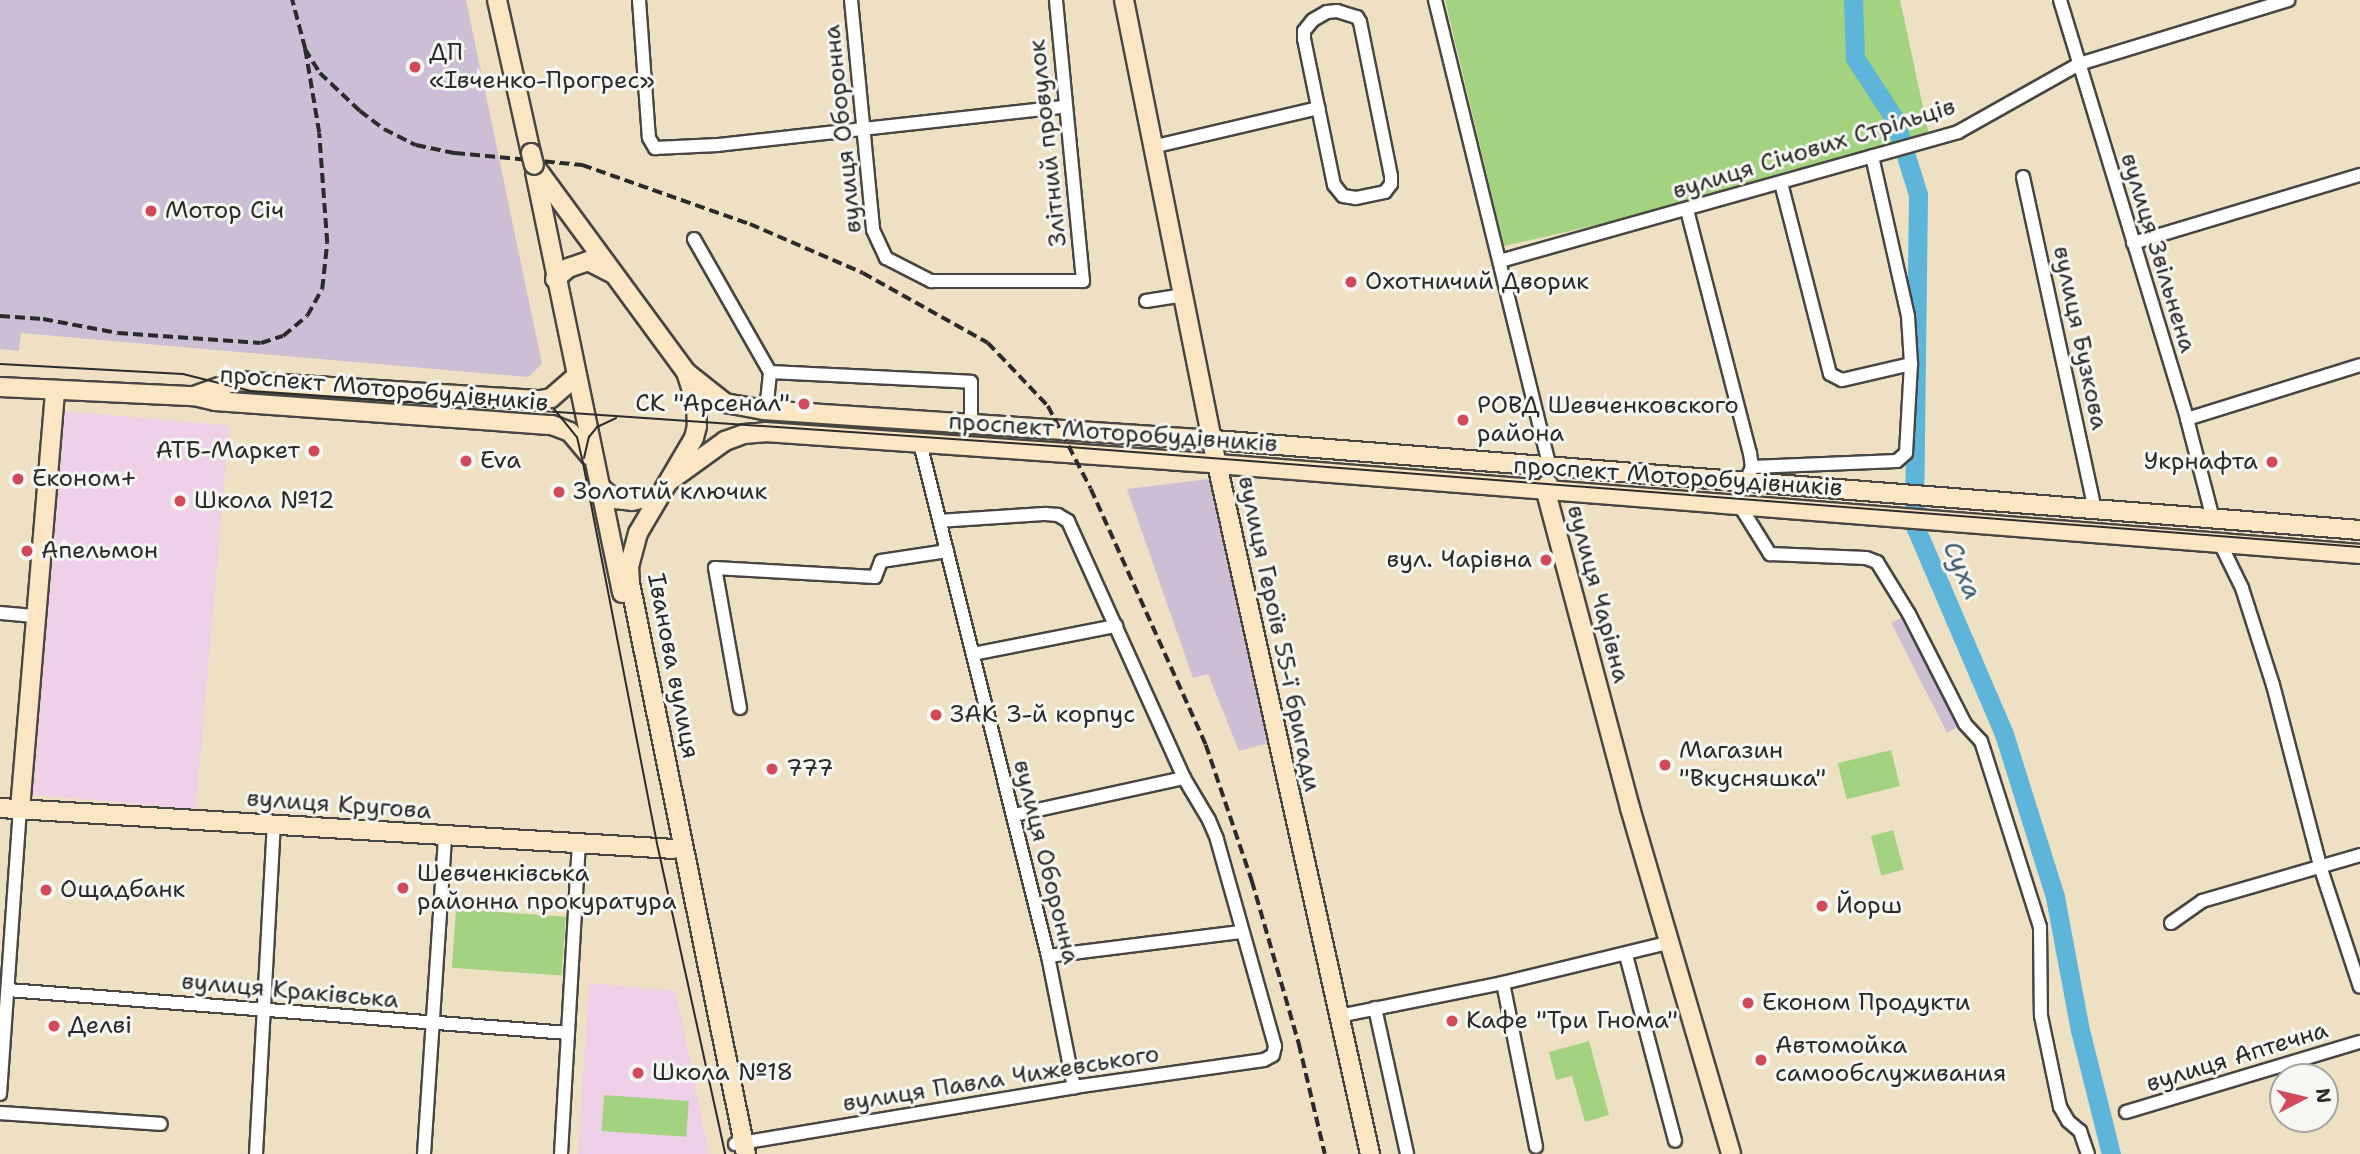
<!DOCTYPE html>
<meta charset="utf-8">
<style>
body{margin:0}
#map{position:relative;width:2360px;height:1154px;overflow:hidden;background:#eee1c3;font-family:"Shantell Sans",sans-serif}
div>[style]{position:absolute}
[style*='--x']{left:calc(var(--x)*1px);top:calc(var(--y)*1px);width:calc(var(--w)*1px);rotate:calc(var(--a)*1deg)}
.built>*{inset:0;background:#eed0e8;transform-origin:0 0}
.industrial>*{inset:0;background:#ccbed4;transform-origin:0 0}
.green>*{inset:0;background:#a3d280;transform-origin:0 0}
.river>*{height:19px;margin:-9.5px;padding:0 9.5px;transform-origin:9.5px;border-radius:9.5px;background:#5eb5da}
.roads{filter:drop-shadow(2px 0 #484642) drop-shadow(-2px 0 #484642) drop-shadow(0 2px #484642) drop-shadow(0 -2px #484642)}
.street>*{height:12px;margin:-6px;padding:0 6px;transform-origin:6px;border-radius:6px;background:#fff}
.secondary>*{height:18px;margin:-9px;padding:0 9px;transform-origin:9px;border-radius:9px;background:#fbe6c4}
.tram>*{height:2px;margin:-1px;padding:0 1px;transform-origin:1px;border-radius:1px;background:#2b2b2b}
.rail>*{height:3.5px;margin-top:-1.75px;transform-origin:0;background:repeating-linear-gradient(90deg,#2b2b2b 0 10px,transparent 0 15px)}
.bridges{filter:drop-shadow(2px 0 #484642) drop-shadow(-2px 0 #484642) drop-shadow(0 2px #484642) drop-shadow(0 -2px #484642)}
.secondary-bridge>*{height:18px;margin:-9px;padding:0 9px;transform-origin:9px;border-radius:9px;background:#fbe6c4}
.dots>*{width:19px;height:19px;translate:-50% -50%;box-sizing:border-box;border:4px solid #f6f6f2;border-radius:50%}
span{translate:-50% -50%;white-space:nowrap;text-align:center;line-height:1.15;-webkit-text-stroke:6px #f6f6f2;paint-order:stroke}
.poi-label{font-size:24px;color:#2b2b2b}
.left{translate:0 -50%;text-align:left}
.right{translate:-100% -50%;text-align:right}
.street-label{font-size:24px;color:#2b2b2b}
.water-label{font-size:26px;color:#3d5b68;font-style:italic}
.north{position:absolute;left:2269px;top:1063px;width:70px;height:70px;box-sizing:border-box;background:#f6f6f2;border:2px solid #a5a5a2;border-radius:50%;rotate:83deg;font-size:19px;font-weight:700;line-height:28px;text-align:center;color:#2b2b2b}
.north::after{content:'';display:block;margin:auto;width:24px;height:32px;background:#d1495b;clip-path:polygon(50% 0,100% 100%,50% 72%,0 100%)}
</style>
<div id="map">
<div class="built">
<div style="left:64px;top:411px;width:166px;height:385px;rotate:5deg"></div>
<div style="clip-path:polygon(589px 983px,676px 991px,709px 1154px,578px 1154px)"></div>
</div>
<div class="industrial">
<div style="clip-path:polygon(0 0,466px 0,542px 364px,528px 377px,21px 333px,19px 351px,0 349px)"></div>
<div style="clip-path:polygon(1209px 479px,1273px 742px,1239px 751px,1208px 674px,1193px 678px,1127px 489px)"></div>
<div style="left:1909px;top:614px;width:123px;height:20px;rotate:63deg"></div>
</div>
<div class="green">
<div style="clip-path:polygon(1445px 0,1900px 0,1929px 135px,1685px 205px,1504px 246px)"></div>
<div style="left:1891px;top:750px;width:37px;height:55px;rotate:76deg"></div>
<div style="left:1893px;top:830px;width:41px;height:23px;rotate:75deg"></div>
<div style="left:456px;top:909px;width:110px;height:59px;rotate:4deg"></div>
<div style="clip-path:polygon(1589px 1041px,1609px 1115px,1585px 1122px,1572px 1076px,1556px 1080px,1549px 1052px)"></div>
<div style="left:604px;top:1095px;width:85px;height:36px;rotate:4deg"></div>
</div>
<div class="river">
<div style="--x:1853;--y:0;--w:58;--a:88"></div>
<div style="--x:1855;--y:58;--w:72;--a:57"></div>
<div style="--x:1894;--y:118;--w:80;--a:72.5"></div>
<div style="--x:1918;--y:194;--w:330;--a:90.7"></div>
<div style="--x:1914;--y:524;--w:228;--a:66.8"></div>
<div style="--x:2004;--y:734;--w:171;--a:72.6"></div>
<div style="--x:2055;--y:897;--w:135;--a:79.4"></div>
<div style="--x:2080;--y:1030;--w:128;--a:76"></div>
</div>
<div class="roads">
<div class="street">
<div style="--x:639;--y:0;--w:138;--a:85.9"></div>
<div style="--x:649;--y:138;--w:12;--a:59"></div>
<div style="--x:655;--y:148;--w:63;--a:-2.7"></div>
<div style="--x:718;--y:145;--w:348;--a:-6.3"></div>
<div style="--x:851;--y:0;--w:231;--a:84.5"></div>
<div style="--x:873;--y:230;--w:31;--a:65"></div>
<div style="--x:886;--y:258;--w:51;--a:27.1"></div>
<div style="--x:931;--y:281;--w:152;--a:0"></div>
<div style="--x:1083;--y:281;--w:282;--a:-95.5"></div>
<div style="--x:1435;--y:0;--w:481;--a:76.2"></div>
<div style="--x:2060;--y:0;--w:438;--a:73.1"></div>
<div style="--x:2187;--y:419;--w:103;--a:75.4"></div>
<div style="--x:1337;--y:11;--w:21;--a:17"></div>
<div style="--x:1357;--y:17;--w:6;--a:59"></div>
<div style="--x:1360;--y:22;--w:157;--a:78.6"></div>
<div style="--x:1391;--y:176;--w:8;--a:90"></div>
<div style="--x:1391;--y:184;--w:10;--a:127"></div>
<div style="--x:1385;--y:192;--w:30;--a:168"></div>
<div style="--x:1356;--y:198;--w:13;--a:-171"></div>
<div style="--x:1343;--y:196;--w:14;--a:-129"></div>
<div style="--x:1334;--y:185;--w:149;--a:-101.6"></div>
<div style="--x:1304;--y:39;--w:8;--a:-90"></div>
<div style="--x:1304;--y:31;--w:14;--a:-51"></div>
<div style="--x:1313;--y:20;--w:16;--a:-30"></div>
<div style="--x:1327;--y:12;--w:10;--a:-6"></div>
<div style="--x:1152;--y:147;--w:171;--a:-13.2"></div>
<div style="--x:2023;--y:177;--w:340;--a:77.8"></div>
<div style="--x:1781;--y:183;--w:197;--a:75.6"></div>
<div style="--x:1830;--y:374;--w:13;--a:27"></div>
<div style="--x:1842;--y:380;--w:71;--a:-13.1"></div>
<div style="--x:1687;--y:210;--w:251;--a:75.5"></div>
<div style="--x:1750;--y:453;--w:14;--a:82"></div>
<div style="--x:1752;--y:467;--w:8;--a:113"></div>
<div style="--x:694;--y:239;--w:153;--a:60.3"></div>
<div style="--x:2133;--y:243;--w:237;--a:-16.7"></div>
<div style="--x:1500;--y:261;--w:476;--a:-15.7"></div>
<div style="--x:1958;--y:132;--w:139;--a:-29.3"></div>
<div style="--x:2079;--y:64;--w:219;--a:-17"></div>
<div style="--x:1146;--y:301;--w:37;--a:-9"></div>
<div style="--x:766;--y:411;--w:39;--a:-84"></div>
<div style="--x:770;--y:372;--w:201;--a:2.8"></div>
<div style="--x:971;--y:382;--w:42;--a:90"></div>
<div style="--x:2187;--y:419;--w:181;--a:-17.3"></div>
<div style="--x:920;--y:443;--w:529;--a:75.99"></div>
<div style="--x:1048;--y:956;--w:134;--a:78.8"></div>
<div style="--x:1752;--y:467;--w:145;--a:-2.4"></div>
<div style="--x:1897;--y:461;--w:12;--a:-42"></div>
<div style="--x:1906;--y:453;--w:89;--a:-86.8"></div>
<div style="--x:1911;--y:364;--w:48;--a:-93.6"></div>
<div style="--x:1908;--y:316;--w:164;--a:-102.7"></div>
<div style="--x:1740;--y:506;--w:57;--a:58"></div>
<div style="--x:1770;--y:554;--w:96;--a:2.4"></div>
<div style="--x:1866;--y:558;--w:12;--a:20"></div>
<div style="--x:1877;--y:562;--w:61;--a:58.4"></div>
<div style="--x:1909;--y:614;--w:123;--a:63"></div>
<div style="--x:1965;--y:724;--w:23;--a:47"></div>
<div style="--x:1981;--y:741;--w:195;--a:72.4"></div>
<div style="--x:2040;--y:927;--w:89;--a:89.4"></div>
<div style="--x:2041;--y:1016;--w:93;--a:78.2"></div>
<div style="--x:2060;--y:1107;--w:16;--a:60"></div>
<div style="--x:2068;--y:1121;--w:16;--a:40"></div>
<div style="--x:2080;--y:1131;--w:24;--a:71"></div>
<div style="--x:2220;--y:543;--w:50;--a:63.9"></div>
<div style="--x:2242;--y:588;--w:102;--a:72.3"></div>
<div style="--x:2273;--y:685;--w:187;--a:75.4"></div>
<div style="--x:2320;--y:866;--w:127;--a:71.7"></div>
<div style="--x:0;--y:613;--w:36;--a:5"></div>
<div style="--x:973;--y:654;--w:146;--a:-11.1"></div>
<div style="--x:740;--y:708;--w:142;--a:-100.1"></div>
<div style="--x:715;--y:568;--w:160;--a:3.2"></div>
<div style="--x:875;--y:577;--w:17;--a:-69"></div>
<div style="--x:881;--y:561;--w:67;--a:-8.6"></div>
<div style="--x:1014;--y:815;--w:174;--a:-12.3"></div>
<div style="--x:2171;--y:923;--w:38;--a:-35"></div>
<div style="--x:2202;--y:901;--w:165;--a:-16.2"></div>
<div style="--x:1626;--y:955;--w:192;--a:75.2"></div>
<div style="--x:1048;--y:956;--w:194;--a:-7.1"></div>
<div style="--x:1503;--y:983;--w:167;--a:78.6"></div>
<div style="--x:8;--y:990;--w:562;--a:4.39"></div>
<div style="--x:1375;--y:1008;--w:149;--a:77.6"></div>
<div style="--x:1339;--y:1016;--w:167;--a:-11.4"></div>
<div style="--x:1503;--y:983;--w:173;--a:-13.7"></div>
<div style="--x:0;--y:1094;--w:286;--a:-86"></div>
<div style="--x:2126;--y:1112;--w:244;--a:-16.7"></div>
<div style="--x:0;--y:1113;--w:161;--a:3.9"></div>
<div style="--x:735;--y:1144;--w:344;--a:-9.5"></div>
<div style="--x:1074;--y:1087;--w:192;--a:-8.1"></div>
<div style="--x:1264;--y:1060;--w:10;--a:-29"></div>
<div style="--x:1273;--y:1055;--w:9;--a:-77"></div>
<div style="--x:1275;--y:1046;--w:215;--a:-105.7"></div>
<div style="--x:1217;--y:839;--w:21;--a:-113"></div>
<div style="--x:1209;--y:820;--w:49;--a:-120.8"></div>
<div style="--x:1184;--y:778;--w:282;--a:-114.3"></div>
<div style="--x:1068;--y:521;--w:12;--a:-149"></div>
<div style="--x:1058;--y:515;--w:13;--a:-176"></div>
<div style="--x:1045;--y:514;--w:105;--a:176.2"></div>
<div style="--x:256;--y:1154;--w:329;--a:-86.9"></div>
<div style="--x:424;--y:1154;--w:318;--a:-86.2"></div>
<div style="--x:561;--y:1154;--w:311;--a:-86.7"></div>
</div>
<div class="secondary">
<div style="--x:497;--y:0;--w:157;--a:77.5"></div>
<div style="--x:1124;--y:0;--w:473;--a:78.7"></div>
<div style="--x:1217;--y:464;--w:707;--a:77.5"></div>
<div style="--x:534;--y:165;--w:257;--a:53.7"></div>
<div style="--x:686;--y:372;--w:32;--a:72"></div>
<div style="--x:696;--y:402;--w:24;--a:88"></div>
<div style="--x:697;--y:426;--w:12;--a:104"></div>
<div style="--x:694;--y:438;--w:110;--a:120.5"></div>
<div style="--x:638;--y:533;--w:34;--a:105"></div>
<div style="--x:629;--y:566;--w:17;--a:87"></div>
<div style="--x:630;--y:583;--w:583;--a:78.52"></div>
<div style="--x:535;--y:172;--w:430;--a:78.3"></div>
<div style="--x:555;--y:279;--w:17;--a:-40"></div>
<div style="--x:568;--y:268;--w:21;--a:-19"></div>
<div style="--x:588;--y:261;--w:27;--a:27"></div>
<div style="--x:686;--y:372;--w:50;--a:38.5"></div>
<div style="--x:725;--y:403;--w:39;--a:10"></div>
<div style="--x:763;--y:410;--w:452;--a:3.8"></div>
<div style="--x:1214;--y:440;--w:1150;--a:4.49"></div>
<div style="--x:0;--y:387;--w:194;--a:2.7"></div>
<div style="--x:194;--y:396;--w:22;--a:13"></div>
<div style="--x:215;--y:401;--w:338;--a:4.1"></div>
<div style="--x:552;--y:425;--w:19;--a:21"></div>
<div style="--x:570;--y:432;--w:31;--a:50"></div>
<div style="--x:194;--y:396;--w:45;--a:-19.7"></div>
<div style="--x:236;--y:381;--w:305;--a:3.6"></div>
<div style="--x:540;--y:400;--w:11;--a:-10"></div>
<div style="--x:551;--y:398;--w:32;--a:-41"></div>
<div style="--x:671;--y:480;--w:67;--a:-35.8"></div>
<div style="--x:725;--y:441;--w:20;--a:-20"></div>
<div style="--x:744;--y:434;--w:21;--a:-5"></div>
<div style="--x:765;--y:432;--w:453;--a:4"></div>
<div style="--x:1217;--y:464;--w:1147;--a:4.5"></div>
<div style="--x:1548;--y:484;--w:8;--a:104"></div>
<div style="--x:1546;--y:492;--w:327;--a:75.1"></div>
<div style="--x:1630;--y:808;--w:360;--a:73.7"></div>
<div style="--x:600;--y:487;--w:18;--a:41"></div>
<div style="--x:614;--y:499;--w:18;--a:6"></div>
<div style="--x:632;--y:501;--w:27;--a:-13"></div>
<div style="--x:0;--y:808;--w:675;--a:3.48"></div>
<div style="--x:20;--y:809;--w:420;--a:-85.2"></div>
</div>
</div>
<div class="tram">
<div style="--x:0;--y:364;--w:183;--a:3.1"></div>
<div style="--x:183;--y:374;--w:70;--a:14"></div>
<div style="--x:251;--y:391;--w:820;--a:3.92"></div>
<div style="--x:1069;--y:447;--w:1295;--a:4.43"></div>
<div style="--x:554;--y:409;--w:36;--a:51"></div>
<div style="--x:577;--y:437;--w:32;--a:77"></div>
<div style="--x:584;--y:468;--w:387;--a:79"></div>
<div style="--x:658;--y:848;--w:313;--a:77.6"></div>
<div style="--x:584;--y:458;--w:22;--a:-77"></div>
<div style="--x:589;--y:437;--w:13;--a:-51"></div>
<div style="--x:597;--y:427;--w:21;--a:-25"></div>
</div>
<div class="rail">
<div style="--x:305;--y:49;--w:28;--a:58"></div>
<div style="--x:320;--y:73;--w:55;--a:43.5"></div>
<div style="--x:360;--y:111;--w:30;--a:37"></div>
<div style="--x:384;--y:129;--w:36;--a:27"></div>
<div style="--x:416;--y:145;--w:40;--a:12"></div>
<div style="--x:455;--y:153;--w:128;--a:5.4"></div>
<div style="--x:582;--y:165;--w:178;--a:19.4"></div>
<div style="--x:750;--y:224;--w:123;--a:23.4"></div>
<div style="--x:863;--y:273;--w:143;--a:29.2"></div>
<div style="--x:988;--y:343;--w:87;--a:46.4"></div>
<div style="--x:1048;--y:406;--w:93;--a:62.6"></div>
<div style="--x:1091;--y:489;--w:281;--a:65.8"></div>
<div style="--x:1206;--y:745;--w:144;--a:71.3"></div>
<div style="--x:1252;--y:881;--w:170;--a:73.9"></div>
<div style="--x:1299;--y:1044;--w:113;--a:76.7"></div>
<div style="--x:0;--y:316;--w:43;--a:4"></div>
<div style="--x:43;--y:319;--w:76;--a:10.6"></div>
<div style="--x:118;--y:333;--w:143;--a:4"></div>
<div style="--x:261;--y:343;--w:23;--a:-18"></div>
<div style="--x:283;--y:336;--w:31;--a:-40"></div>
<div style="--x:307;--y:316;--w:31;--a:-61"></div>
<div style="--x:322;--y:289;--w:46;--a:-83.8"></div>
<div style="--x:327;--y:243;--w:110;--a:-94.2"></div>
<div style="--x:319;--y:133;--w:85;--a:-99.5"></div>
<div style="--x:305;--y:49;--w:51;--a:-104.9"></div>
</div>
<div class="bridges">
<div class="secondary-bridge">
<div style="--x:531;--y:153;--w:12;--a:76"></div>
</div>
</div>
<div class="dots">
<div style="left:415px;top:67px;background:#d1495b"></div>
<div style="left:151px;top:211px;background:#d1495b"></div>
<div style="left:1351px;top:282px;background:#d1495b"></div>
<div style="left:804px;top:404px;background:#d1495b"></div>
<div style="left:1463px;top:420px;background:#d1495b"></div>
<div style="left:314px;top:451px;background:#d1495b"></div>
<div style="left:466px;top:461px;background:#d1495b"></div>
<div style="left:2272px;top:462px;background:#d1495b"></div>
<div style="left:18px;top:479px;background:#d1495b"></div>
<div style="left:559px;top:492px;background:#d1495b"></div>
<div style="left:180px;top:501px;background:#d1495b"></div>
<div style="left:27px;top:551px;background:#d1495b"></div>
<div style="left:1546px;top:560px;background:#d1495b"></div>
<div style="left:936px;top:715px;background:#d1495b"></div>
<div style="left:1665px;top:765px;background:#d1495b"></div>
<div style="left:772px;top:769px;background:#d1495b"></div>
<div style="left:403px;top:888px;background:#d1495b"></div>
<div style="left:46px;top:890px;background:#d1495b"></div>
<div style="left:1822px;top:906px;background:#d1495b"></div>
<div style="left:1748px;top:1003px;background:#d1495b"></div>
<div style="left:1452px;top:1021px;background:#d1495b"></div>
<div style="left:54px;top:1026px;background:#d1495b"></div>
<div style="left:1761px;top:1060px;background:#d1495b"></div>
<div style="left:638px;top:1073px;background:#d1495b"></div>
</div>
<div class="poi-label">
<span class="left" style="left:429px;top:67px">ДП<br>«Івченко-Прогрес»</span>
<span class="left" style="left:165px;top:211px">Мотор Січ</span>
<span class="left" style="left:1365px;top:282px">Охотничий Дворик</span>
<span class="right" style="left:790px;top:404px">СК "Арсенал"</span>
<span class="left" style="left:1477px;top:420px">РОВД Шевченковского<br>района</span>
<span class="right" style="left:300px;top:451px">АТБ-Маркет</span>
<span class="left" style="left:480px;top:461px">Eva</span>
<span class="right" style="left:2258px;top:462px">Укрнафта</span>
<span class="left" style="left:32px;top:479px">Економ+</span>
<span class="left" style="left:573px;top:492px">Золотий ключик</span>
<span class="left" style="left:194px;top:501px">Школа №12</span>
<span class="left" style="left:41px;top:551px">Апельмон</span>
<span class="right" style="left:1532px;top:560px">вул. Чарівна</span>
<span class="left" style="left:950px;top:715px">ЗАК 3-й корпус</span>
<span class="left" style="left:1679px;top:765px">Магазин<br>"Вкусняшка"</span>
<span class="left" style="left:786px;top:769px">777</span>
<span class="left" style="left:417px;top:888px">Шевченківська<br>районна прокуратура</span>
<span class="left" style="left:60px;top:890px">Ощадбанк</span>
<span class="left" style="left:1836px;top:906px">Йорш</span>
<span class="left" style="left:1762px;top:1003px">Економ Продукти</span>
<span class="left" style="left:1466px;top:1021px">Кафе "Три Гнома"</span>
<span class="left" style="left:68px;top:1026px">Делві</span>
<span class="left" style="left:1775px;top:1060px">Автомойка<br>самообслуживания</span>
<span class="left" style="left:652px;top:1073px">Школа №18</span>
</div>
<div class="street-label">
<span style="left:843px;top:129px;rotate:-96deg">вулиця Оборонна</span>
<span style="left:1048px;top:143px;rotate:-96deg">Злітний провулок</span>
<span style="left:1814px;top:149px;rotate:-17deg">вулиця Січових Стрільців</span>
<span style="left:2158px;top:253px;rotate:73deg">вулиця Звільнена</span>
<span style="left:2080px;top:338px;rotate:78deg">вулиця Бузкова</span>
<span style="left:384px;top:389px;rotate:5deg">проспект Моторобудівників</span>
<span style="left:1113px;top:433px;rotate:4deg">проспект Моторобудівників</span>
<span style="left:1678px;top:477px;rotate:4deg">проспект Моторобудівників</span>
<span style="left:1598px;top:594px;rotate:75deg">вулиця Чарівна</span>
<span style="left:1279px;top:634px;rotate:78deg">вулиця Героїв 55-ї бригади</span>
<span style="left:673px;top:666px;rotate:79deg">Іванова вулиця</span>
<span style="left:339px;top:805px;rotate:4deg">вулиця Кругова</span>
<span style="left:1046px;top:862px;rotate:76deg">вулиця Оборонна</span>
<span style="left:290px;top:991px;rotate:5deg">вулиця Краківська</span>
<span style="left:2237px;top:1057px;rotate:-17deg">вулиця Аптечна</span>
<span style="left:1001px;top:1079px;rotate:-9deg">вулиця Павла Чижевського</span>
</div>
<div class="water-label">
<span style="left:1963px;top:570px;rotate:67deg">Суха</span>
</div>
<div class="north">N</div>
</div>
